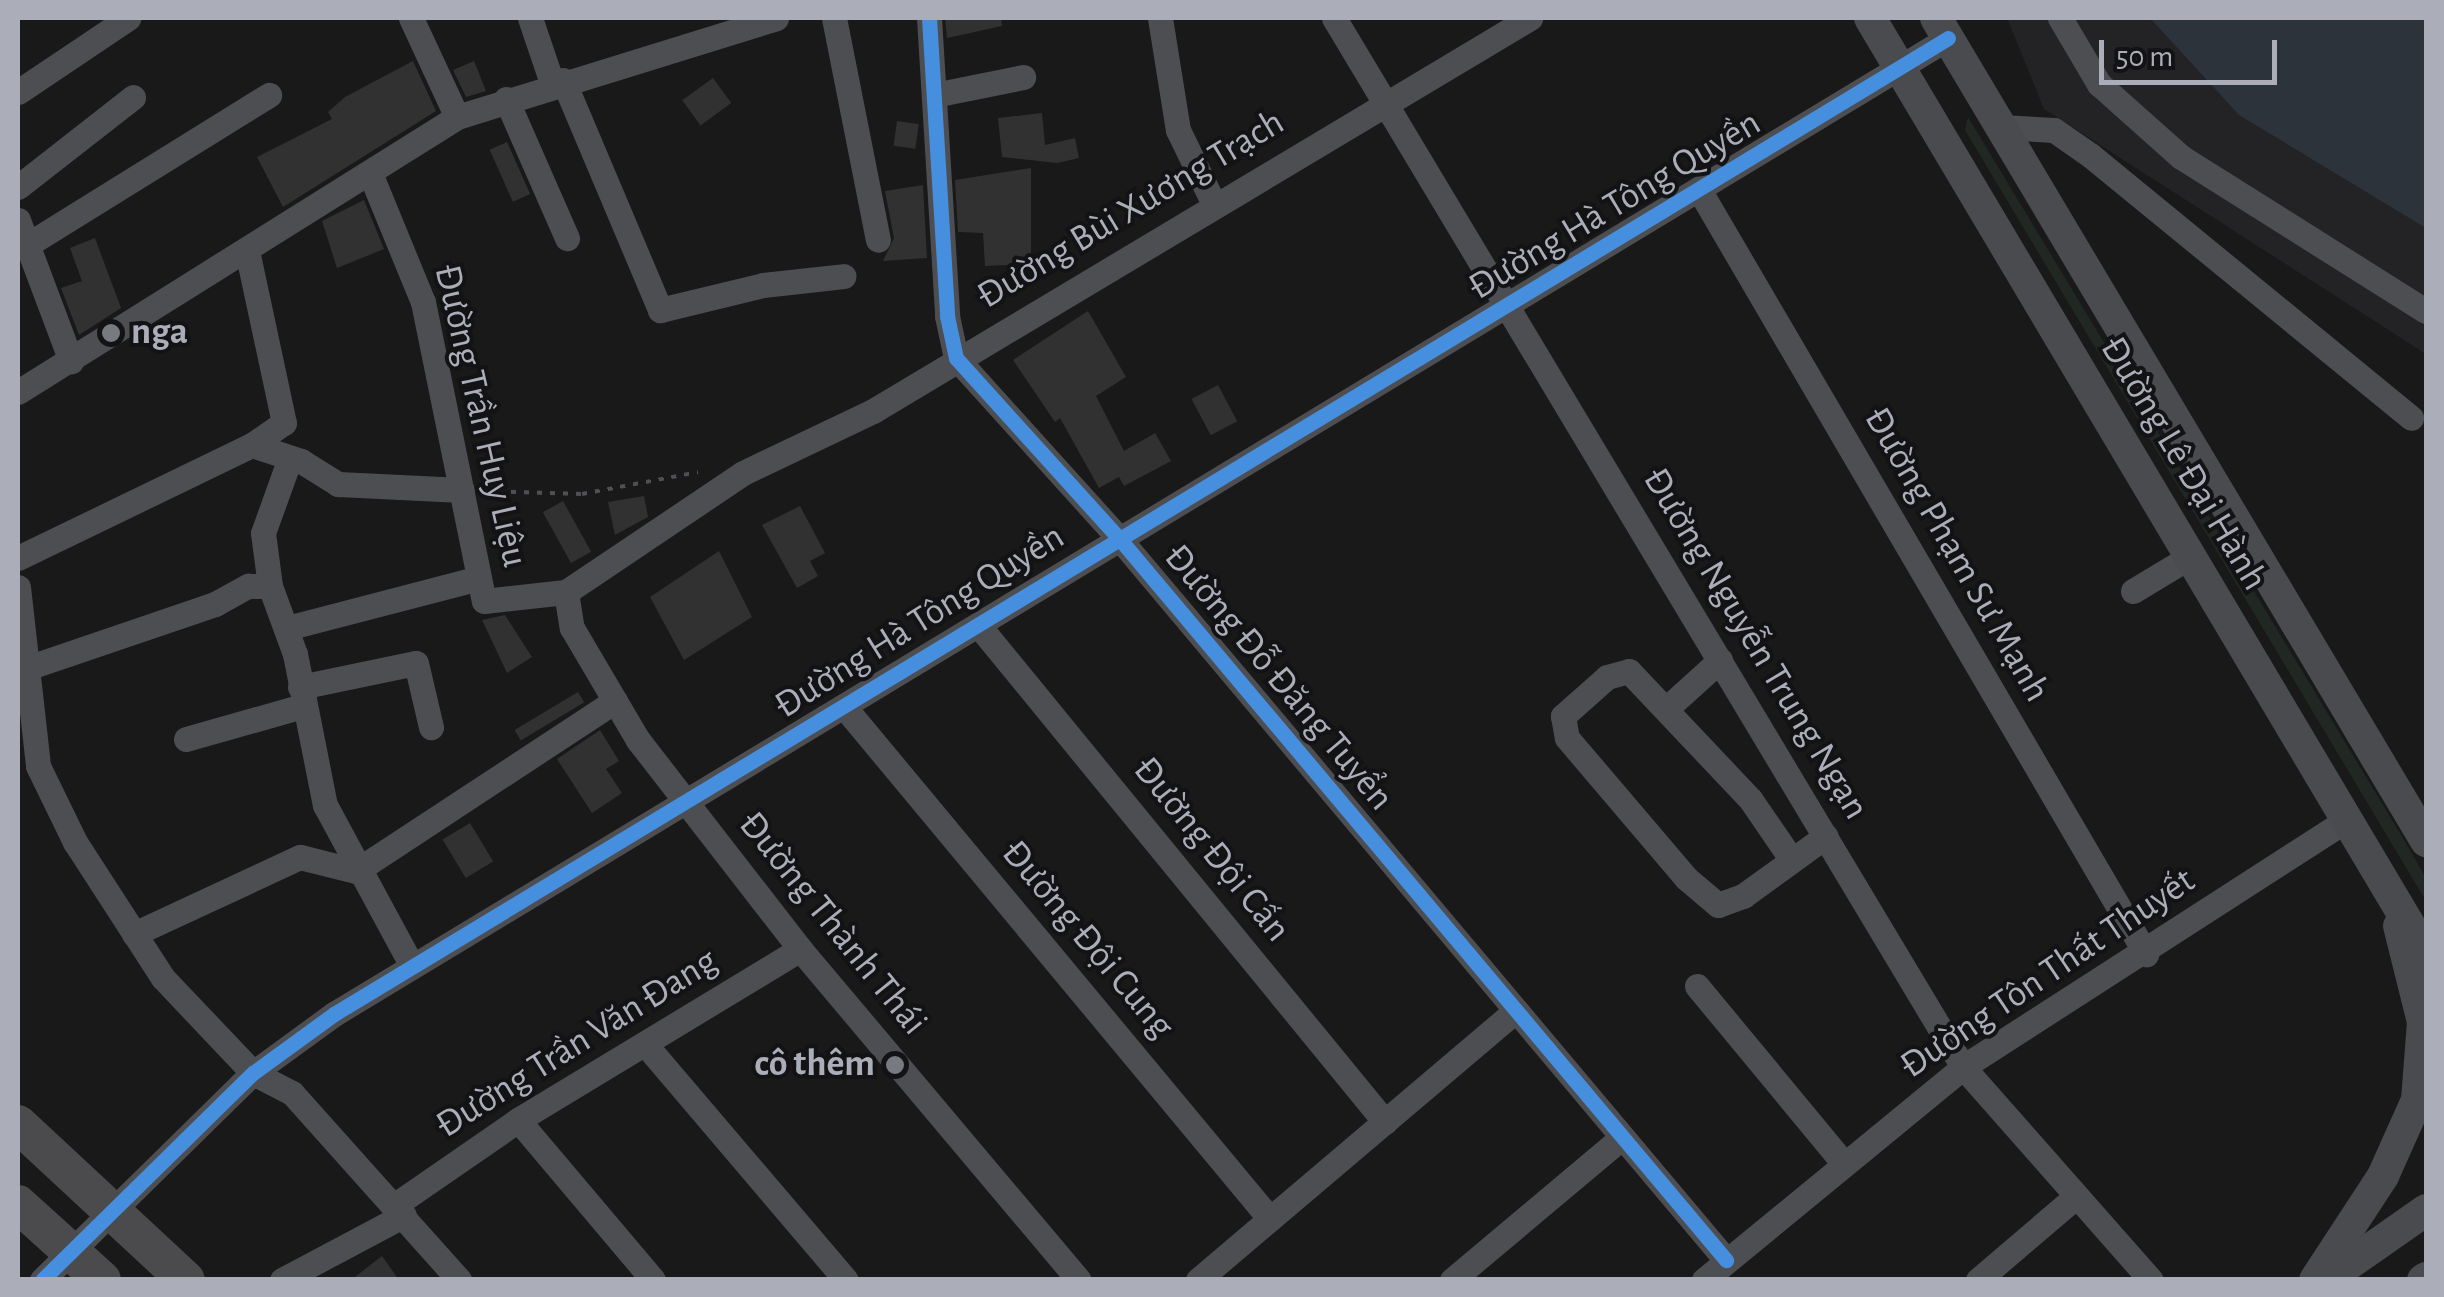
<!DOCTYPE html>
<meta charset="utf-8">
<style>
body{margin:0}
#map{position:relative;width:2444px;height:1297px;overflow:hidden;background:#191919;font-family:"Alegreya Sans",sans-serif}
div>[style]{position:absolute}
[style*='--x']{left:calc(var(--x)*1px);top:calc(var(--y)*1px);width:calc(var(--w)*1px);rotate:calc(var(--a)*1deg)}
.built>*{inset:0;background:#232325}
.green>*{inset:0;background:#212823}
.water>*{inset:0;background:#2c333b}
.building>*{inset:0;background:#313131;transform-origin:0 0}
.path>*{height:4px;margin-top:-2px;transform-origin:0;background:repeating-linear-gradient(90deg,#4f5053 0 5px,transparent 0 13px)}
.minor>*{height:25px;margin:-12.5px;padding:0 12.5px;transform-origin:12.5px;border-radius:12.5px;background:#4d4e52}
.major>*{height:32px;margin:-16px;padding:0 16px;transform-origin:16px;border-radius:16px;background:#4a4b4e}
.highway>*{height:38px;margin:-19px;padding:0 19px;transform-origin:19px;border-radius:19px;background:#4b4b4e}
.cycleway>*{height:15px;margin:-7.5px;padding:0 7.5px;transform-origin:7.5px;border-radius:7.5px;background:#468fdf}
.dots>*{width:28px;height:28px;translate:-50% -50%;box-sizing:border-box;border:5px solid #131315;border-radius:50%}
span{translate:-50% -50%;white-space:nowrap;text-align:center;line-height:1.15;-webkit-text-stroke:8px #131315;paint-order:stroke}
.street-label{font-size:38px;color:#abaeb9}
.poi-label{font-size:38px;color:#abaeb9;font-weight:700}
.left{translate:0 -50%;text-align:left}
.right{translate:-100% -50%;text-align:right}
.frame{position:absolute;inset:0;border:20px solid #abaeb9;pointer-events:none}
.scale{position:absolute;left:2099px;top:40px;width:178px;height:45px;box-sizing:border-box;border:5px solid #abaeb9;border-top:0;padding-left:12px;font-size:30px;line-height:35px;white-space:nowrap;color:#abaeb9;-webkit-text-stroke:8px #131315;paint-order:stroke}
</style>
<div id="map">
<div class="built">
<div style="clip-path:polygon(2007px 18px,2426px 18px,2426px 354px,2044px 109px)"></div>
</div>
<div class="green">
<div style="clip-path:polygon(1968px 117px,2404px 840px,2426px 878px,2426px 901px,1965px 130px)"></div>
</div>
<div class="water">
<div style="clip-path:polygon(2150px 18px,2426px 18px,2426px 228px,2239px 115px)"></div>
</div>
<div class="building">
<div style="clip-path:polygon(945px 18px,1001px 18px,1002px 26px,947px 38px)"></div>
<div style="clip-path:polygon(413px 61px,436px 111px,283px 207px,257px 157px,332px 119px,328px 112px,345px 97px)"></div>
<div style="clip-path:polygon(474px 61px,486px 91px,466px 97px,453px 70px)"></div>
<div style="left:713px;top:78px;width:31px;height:38px;rotate:54deg"></div>
<div style="clip-path:polygon(1042px 113px,1045px 145px,1075px 138px,1079px 158px,1057px 163px,1002px 157px,998px 118px)"></div>
<div style="left:897px;top:121px;width:22px;height:25px;rotate:8deg"></div>
<div style="left:507px;top:142px;width:57px;height:19px;rotate:66deg"></div>
<div style="clip-path:polygon(1031px 168px,1031px 264px,985px 266px,983px 233px,958px 232px,955px 180px)"></div>
<div style="clip-path:polygon(923px 185px,927px 258px,883px 261px,894px 238px,885px 191px)"></div>
<div style="clip-path:polygon(364px 200px,384px 249px,337px 268px,322px 221px)"></div>
<div style="clip-path:polygon(95px 238px,121px 308px,79px 335px,61px 288px,82px 281px,70px 248px)"></div>
<div style="clip-path:polygon(1088px 311px,1126px 377px,1096px 396px,1124px 451px,1155px 433px,1171px 461px,1124px 486px,1119px 477px,1099px 488px,1060px 418px,1055px 422px,1013px 360px)"></div>
<div style="left:1218px;top:385px;width:41px;height:30px;rotate:62deg"></div>
<div style="clip-path:polygon(644px 496px,648px 517px,615px 535px,608px 502px)"></div>
<div style="left:563px;top:501px;width:58px;height:23px;rotate:61deg"></div>
<div style="clip-path:polygon(800px 506px,825px 553px,810px 561px,818px 576px,797px 588px,762px 525px)"></div>
<div style="clip-path:polygon(719px 551px,752px 617px,684px 660px,650px 597px)"></div>
<div style="clip-path:polygon(505px 615px,532px 657px,507px 673px,482px 620px)"></div>
<div style="left:578px;top:692px;width:12px;height:74px;rotate:59deg"></div>
<div style="clip-path:polygon(600px 730px,619px 761px,606px 769px,622px 793px,592px 813px,557px 759px)"></div>
<div style="left:470px;top:823px;width:45px;height:32px;rotate:59deg"></div>
<div style="clip-path:polygon(382px 1256px,399px 1280px,351px 1280px)"></div>
</div>
<div class="path">
<div style="--x:485;--y:491;--w:97;--a:1.8"></div>
<div style="--x:582;--y:494;--w:118;--a:-10.7"></div>
</div>
<div class="minor">
<div style="--x:411;--y:18;--w:109;--a:65.1"></div>
<div style="--x:530;--y:18;--w:69;--a:71.3"></div>
<div style="--x:834;--y:18;--w:226;--a:78.8"></div>
<div style="--x:929;--y:18;--w:299;--a:86.5"></div>
<div style="--x:947;--y:316;--w:43;--a:77.9"></div>
<div style="--x:956;--y:358;--w:241;--a:47.9"></div>
<div style="--x:1118;--y:537;--w:945;--a:49.94"></div>
<div style="--x:1160;--y:18;--w:113;--a:80.9"></div>
<div style="--x:1178;--y:130;--w:82;--a:64.1"></div>
<div style="--x:1334;--y:18;--w:1223;--a:59.05"></div>
<div style="--x:1963;--y:1067;--w:284;--a:48.6"></div>
<div style="--x:2060;--y:18;--w:77;--a:59.4"></div>
<div style="--x:2099;--y:84;--w:110;--a:41.7"></div>
<div style="--x:2181;--y:157;--w:289;--a:32.2"></div>
<div style="--x:563;--y:80;--w:250;--a:67.1"></div>
<div style="--x:660;--y:310;--w:106;--a:-13.6"></div>
<div style="--x:763;--y:285;--w:81;--a:-6.3"></div>
<div style="--x:18;--y:92;--w:133;--a:-33.9"></div>
<div style="--x:934;--y:95;--w:91;--a:-11.4"></div>
<div style="--x:506;--y:99;--w:152;--a:66.3"></div>
<div style="--x:2001;--y:127;--w:53;--a:3.2"></div>
<div style="--x:2054;--y:130;--w:44;--a:34.8"></div>
<div style="--x:2090;--y:155;--w:415;--a:39.3"></div>
<div style="--x:370;--y:173;--w:139;--a:67.7"></div>
<div style="--x:423;--y:302;--w:305;--a:78.5"></div>
<div style="--x:484;--y:601;--w:82;--a:-6.3"></div>
<div style="--x:18;--y:187;--w:146;--a:-38"></div>
<div style="--x:1701;--y:193;--w:882;--a:59.68"></div>
<div style="--x:18;--y:220;--w:151;--a:69.4"></div>
<div style="--x:27;--y:245;--w:285;--a:-31.8"></div>
<div style="--x:18;--y:392;--w:518;--a:-32.06"></div>
<div style="--x:457;--y:117;--w:334;--a:-17.2"></div>
<div style="--x:252;--y:445;--w:52;--a:18.1"></div>
<div style="--x:301;--y:461;--w:44;--a:31.9"></div>
<div style="--x:338;--y:484;--w:124;--a:2.8"></div>
<div style="--x:18;--y:558;--w:260;--a:-25.8"></div>
<div style="--x:252;--y:445;--w:39;--a:-35"></div>
<div style="--x:284;--y:423;--w:176;--a:-102.1"></div>
<div style="--x:270;--y:586;--w:53;--a:-97.5"></div>
<div style="--x:263;--y:533;--w:80;--a:-70.2"></div>
<div style="--x:18;--y:587;--w:180;--a:83.6"></div>
<div style="--x:38;--y:766;--w:85;--a:64"></div>
<div style="--x:75;--y:842;--w:162;--a:57.1"></div>
<div style="--x:163;--y:978;--w:131;--a:46.5"></div>
<div style="--x:253;--y:1073;--w:44;--a:27.1"></div>
<div style="--x:292;--y:1093;--w:251;--a:48.2"></div>
<div style="--x:2133;--y:591;--w:68;--a:-31.1"></div>
<div style="--x:566;--y:592;--w:213;--a:-33.9"></div>
<div style="--x:743;--y:473;--w:144;--a:-25.5"></div>
<div style="--x:873;--y:411;--w:766;--a:-30.89"></div>
<div style="--x:566;--y:592;--w:36;--a:81"></div>
<div style="--x:572;--y:628;--w:130;--a:59.5"></div>
<div style="--x:638;--y:740;--w:264;--a:52.2"></div>
<div style="--x:800;--y:949;--w:433;--a:49.9"></div>
<div style="--x:979;--y:626;--w:641;--a:50.7"></div>
<div style="--x:287;--y:628;--w:198;--a:-14.6"></div>
<div style="--x:27;--y:668;--w:199;--a:-18.8"></div>
<div style="--x:215;--y:604;--w:38;--a:-29"></div>
<div style="--x:248;--y:586;--w:22;--a:0"></div>
<div style="--x:270;--y:586;--w:72;--a:69.8"></div>
<div style="--x:295;--y:654;--w:154;--a:78.8"></div>
<div style="--x:325;--y:805;--w:183;--a:61.6"></div>
<div style="--x:300;--y:687;--w:118;--a:-11.7"></div>
<div style="--x:416;--y:663;--w:66;--a:76.8"></div>
<div style="--x:846;--y:709;--w:663;--a:50.26"></div>
<div style="--x:1666;--y:709;--w:73;--a:-42.2"></div>
<div style="--x:186;--y:739;--w:122;--a:-15.8"></div>
<div style="--x:1792;--y:860;--w:74;--a:-124.5"></div>
<div style="--x:1750;--y:799;--w:176;--a:-133.4"></div>
<div style="--x:1629;--y:671;--w:23;--a:165"></div>
<div style="--x:1607;--y:677;--w:59;--a:138.4"></div>
<div style="--x:1563;--y:716;--w:22;--a:80"></div>
<div style="--x:1567;--y:738;--w:184;--a:49.6"></div>
<div style="--x:1686;--y:878;--w:42;--a:40.2"></div>
<div style="--x:1718;--y:905;--w:27;--a:-20"></div>
<div style="--x:1743;--y:896;--w:102;--a:-35.9"></div>
<div style="--x:134;--y:934;--w:183;--a:-24.9"></div>
<div style="--x:300;--y:857;--w:58;--a:14"></div>
<div style="--x:356;--y:871;--w:310;--a:-33.3"></div>
<div style="--x:1697;--y:986;--w:231;--a:50.4"></div>
<div style="--x:645;--y:1044;--w:310;--a:49.6"></div>
<div style="--x:518;--y:1120;--w:209;--a:49.8"></div>
<div style="--x:395;--y:1205;--w:150;--a:-34.6"></div>
<div style="--x:518;--y:1120;--w:330;--a:-31.2"></div>
<div style="--x:42;--y:1280;--w:296;--a:-44.5"></div>
<div style="--x:253;--y:1073;--w:100;--a:-36.1"></div>
<div style="--x:334;--y:1014;--w:1886;--a:-31.16"></div>
<div style="--x:282;--y:1280;--w:138;--a:-28"></div>
<div style="--x:1198;--y:1280;--w:414;--a:-40.3"></div>
<div style="--x:1452;--y:1280;--w:221;--a:-40"></div>
<div style="--x:1704;--y:1280;--w:335;--a:-39.4"></div>
<div style="--x:1963;--y:1067;--w:458;--a:-32.8"></div>
<div style="--x:1978;--y:1280;--w:126;--a:-40.5"></div>
</div>
<div class="major">
<div style="--x:1870;--y:18;--w:1088;--a:59.26"></div>
<div style="--x:1936;--y:18;--w:958;--a:59.23"></div>
<div style="--x:2315;--y:1280;--w:124;--a:-56.8"></div>
<div style="--x:2383;--y:1176;--w:83;--a:-65.9"></div>
<div style="--x:2417;--y:1100;--w:78;--a:-85.6"></div>
<div style="--x:2423;--y:1022;--w:99;--a:-104"></div>
<div style="--x:2326;--y:1280;--w:122;--a:-35"></div>
<div style="--x:2423;--y:1280;--w:4;--a:-34"></div>
</div>
<div class="highway">
<div style="--x:18;--y:1124;--w:229;--a:42.9"></div>
<div style="--x:18;--y:1204;--w:113;--a:42.1"></div>
</div>
<div class="cycleway">
<div style="--x:929;--y:18;--w:299;--a:86.5"></div>
<div style="--x:947;--y:316;--w:43;--a:77.9"></div>
<div style="--x:956;--y:358;--w:241;--a:47.9"></div>
<div style="--x:1118;--y:537;--w:945;--a:49.94"></div>
<div style="--x:42;--y:1280;--w:296;--a:-44.5"></div>
<div style="--x:253;--y:1073;--w:100;--a:-36.1"></div>
<div style="--x:334;--y:1014;--w:1886;--a:-31.16"></div>
</div>
<div class="dots">
<div style="left:111px;top:333px;background:#787a81"></div>
<div style="left:895px;top:1065px;background:#787a81"></div>
</div>
<div class="street-label">
<span style="left:1615px;top:206px;rotate:-31deg">Đường Hà Tông Quyền</span>
<span style="left:1131px;top:210px;rotate:-31deg">Đường Bùi Xương Trạch</span>
<span style="left:480px;top:416px;rotate:77deg">Đường Trần Huy Liệu</span>
<span style="left:2183px;top:464px;rotate:59deg">Đường Lê Đại Hành</span>
<span style="left:1956px;top:555px;rotate:60deg">Đường Phạm Sư Mạnh</span>
<span style="left:920px;top:622px;rotate:-32deg">Đường Hà Tông Quyền</span>
<span style="left:1755px;top:644px;rotate:59deg">Đường Nguyễn Trung Ngạn</span>
<span style="left:1278px;top:678px;rotate:50deg">Đường Đỗ Đăng Tuyển</span>
<span style="left:1211px;top:850px;rotate:51deg">Đường Đội Cấn</span>
<span style="left:832px;top:924px;rotate:51deg">Đường Thành Thái</span>
<span style="left:1087px;top:940px;rotate:50deg">Đường Đội Cung</span>
<span style="left:2048px;top:974px;rotate:-34deg">Đường Tôn Thất Thuyết</span>
<span style="left:577px;top:1044px;rotate:-32deg">Đường Trần Văn Đang</span>
</div>
<div class="poi-label">
<span class="left" style="left:131px;top:333px">nga</span>
<span class="right" style="left:875px;top:1065px">cô thêm</span>
</div>
<div class="frame"></div>
<div class="scale">50 m</div>
</div>
